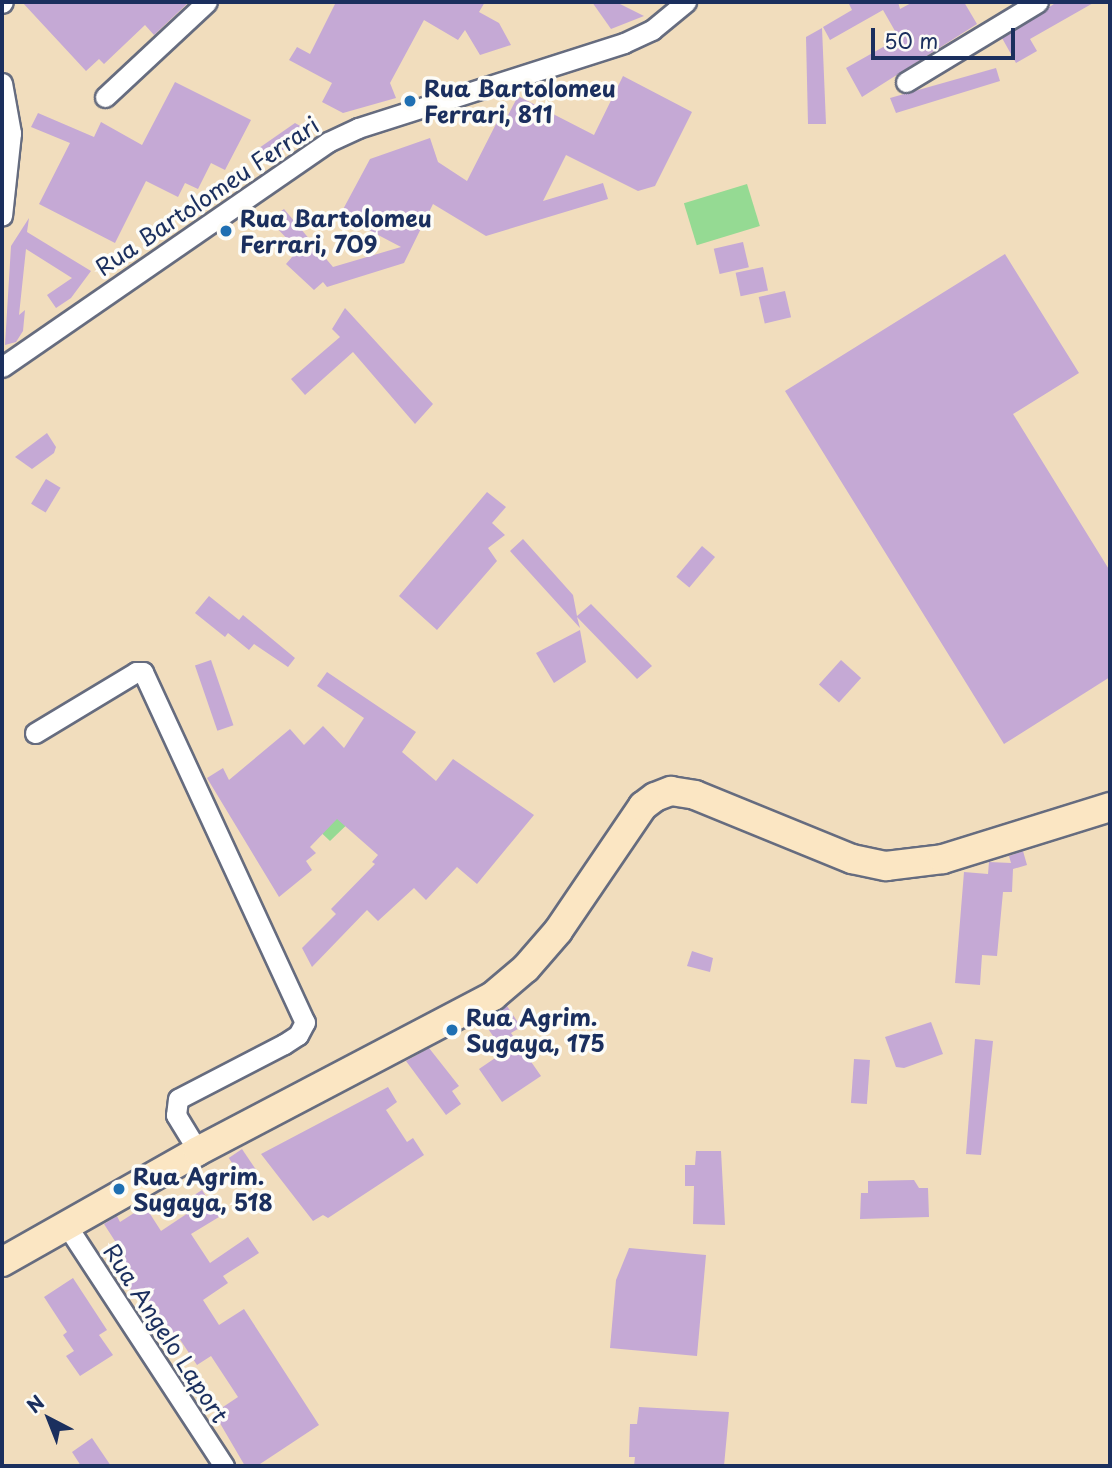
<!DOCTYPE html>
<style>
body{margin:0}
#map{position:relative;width:1112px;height:1468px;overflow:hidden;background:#f1ddbd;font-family:"Playpen Sans",sans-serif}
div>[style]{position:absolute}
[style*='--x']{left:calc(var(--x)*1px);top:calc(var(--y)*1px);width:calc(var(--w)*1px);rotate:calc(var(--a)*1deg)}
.green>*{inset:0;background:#95da93;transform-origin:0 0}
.building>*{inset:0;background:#c5a9d5;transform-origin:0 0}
.roads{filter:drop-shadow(2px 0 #666c7f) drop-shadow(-2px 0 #666c7f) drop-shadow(0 2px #666c7f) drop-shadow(0 -2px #666c7f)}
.minor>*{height:19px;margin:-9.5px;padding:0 9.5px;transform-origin:9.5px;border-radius:9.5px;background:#fff}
.secondary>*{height:28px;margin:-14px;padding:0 14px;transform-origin:14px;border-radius:14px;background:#fbe6c3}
.dots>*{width:19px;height:19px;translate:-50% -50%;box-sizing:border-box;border:4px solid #fdfcf7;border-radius:50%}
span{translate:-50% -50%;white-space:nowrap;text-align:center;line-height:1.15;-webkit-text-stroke:7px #fdfcf7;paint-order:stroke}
.poi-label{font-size:23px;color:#1b2f5e;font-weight:700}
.left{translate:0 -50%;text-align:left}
.street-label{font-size:23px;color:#1b2f5e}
.frame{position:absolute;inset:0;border:4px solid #1b2f5e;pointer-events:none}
.north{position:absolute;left:14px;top:1384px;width:70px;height:70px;-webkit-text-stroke:5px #fdfcf7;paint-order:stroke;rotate:318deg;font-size:19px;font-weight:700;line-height:28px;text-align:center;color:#1b2f5e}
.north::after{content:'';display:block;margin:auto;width:24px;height:32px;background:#1b2f5e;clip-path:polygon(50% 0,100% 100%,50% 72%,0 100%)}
.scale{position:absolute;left:871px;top:28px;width:144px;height:32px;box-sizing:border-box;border:4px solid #1b2f5e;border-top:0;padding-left:9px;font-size:21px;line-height:24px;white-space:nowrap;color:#1b2f5e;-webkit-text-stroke:5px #fdfcf7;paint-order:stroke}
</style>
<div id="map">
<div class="green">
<div style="left:747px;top:184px;width:44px;height:66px;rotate:73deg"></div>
<div style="clip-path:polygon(359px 813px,330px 841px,313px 825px)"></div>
</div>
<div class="building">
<div style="clip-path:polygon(22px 2px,189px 2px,154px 35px,145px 25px,104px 64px,99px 59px,86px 71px)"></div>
<div style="clip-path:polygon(336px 2px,485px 2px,479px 12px,499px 23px,511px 45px,480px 55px,465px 30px,458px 40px,424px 20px,390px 83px,396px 98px,343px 113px,322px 102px,332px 83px,289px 60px,297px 47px,310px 54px)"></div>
<div style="clip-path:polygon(592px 2px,616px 2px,644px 16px,611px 29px)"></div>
<div style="clip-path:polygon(848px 2px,898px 2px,900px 9px,913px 2px,964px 2px,977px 24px,862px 97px,846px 68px,899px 38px,883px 10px,830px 40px,823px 27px,852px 10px)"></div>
<div style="clip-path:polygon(1057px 2px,1095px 2px,1030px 39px,1037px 51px,1016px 63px,1002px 38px)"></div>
<div style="clip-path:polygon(822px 28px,826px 124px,808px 124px,806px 37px)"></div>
<div style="clip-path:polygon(996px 68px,1000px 81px,896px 113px,890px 98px)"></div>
<div style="clip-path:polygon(623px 76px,692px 112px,655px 186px,638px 191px,566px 155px,543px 201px,603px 183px,608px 199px,486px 236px,433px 204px,404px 263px,327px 287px,323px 282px,314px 290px,286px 264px,298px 250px,269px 220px,284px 209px,333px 267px,401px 247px,340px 215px,370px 159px,430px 138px,438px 162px,467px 181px,498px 120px,504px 123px,518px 96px,594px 135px)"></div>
<div style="clip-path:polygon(175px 82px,251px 120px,225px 170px,211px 163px,198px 189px,185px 183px,178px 197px,146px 181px,115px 243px,39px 204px,70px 143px,31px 127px,38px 113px,94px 137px,101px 122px,142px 145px)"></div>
<div style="clip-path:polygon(295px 123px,311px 132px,264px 162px,249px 155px)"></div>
<div style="clip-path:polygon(29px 218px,27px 232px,91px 271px,71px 298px,56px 308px,47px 295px,72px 278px,26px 249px,19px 315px,25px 310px,23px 331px,16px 342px,5px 345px,11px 246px)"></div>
<div style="left:743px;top:242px;width:26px;height:30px;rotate:77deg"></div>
<div style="clip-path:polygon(1005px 254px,1079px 373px,1013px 414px,1110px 571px,1110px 677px,1004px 744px,785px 391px)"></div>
<div style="left:763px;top:267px;width:24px;height:28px;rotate:78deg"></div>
<div style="left:785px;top:291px;width:27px;height:27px;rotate:77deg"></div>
<div style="clip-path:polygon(345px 308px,433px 404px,415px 424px,353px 352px,305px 395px,291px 379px,340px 337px,332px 329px)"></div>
<div style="clip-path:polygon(47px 433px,56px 447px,54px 453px,32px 469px,15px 457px)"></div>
<div style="left:46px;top:479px;width:17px;height:29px;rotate:31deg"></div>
<div style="clip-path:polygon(487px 492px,506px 507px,492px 523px,505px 535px,488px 548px,497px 561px,437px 630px,399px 596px)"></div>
<div style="clip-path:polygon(523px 539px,573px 595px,577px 616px,591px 604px,652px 666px,637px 679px,577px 617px,580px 628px,510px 551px)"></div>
<div style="left:702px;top:546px;width:17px;height:40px;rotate:40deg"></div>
<div style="clip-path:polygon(209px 596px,239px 620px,243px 615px,295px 658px,288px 667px,254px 644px,249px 650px,228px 633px,225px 637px,195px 613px)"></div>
<div style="clip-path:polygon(580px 630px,586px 662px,554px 683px,536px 653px)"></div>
<div style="left:211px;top:660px;width:69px;height:17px;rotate:71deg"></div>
<div style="left:841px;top:660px;width:27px;height:33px;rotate:42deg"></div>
<div style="clip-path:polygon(327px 672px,416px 732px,402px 752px,436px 781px,453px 759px,534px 815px,477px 884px,457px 867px,426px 900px,414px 888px,378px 921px,367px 910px,312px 967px,302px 948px,336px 914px,331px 909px,375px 864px,372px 862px,378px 855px,337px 819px,310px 847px,316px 853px,306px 861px,312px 870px,279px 897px,207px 778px,223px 768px,229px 780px,290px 729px,304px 745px,323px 726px,344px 748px,364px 718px,317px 686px)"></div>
<div style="clip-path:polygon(1023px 851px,1027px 865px,1013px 869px,1012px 892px,1003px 892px,997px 956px,982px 955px,980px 985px,955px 983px,964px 872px,988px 874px,989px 862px,1011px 863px,1009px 856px)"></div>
<div style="clip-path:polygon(692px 951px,713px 958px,710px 972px,687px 966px)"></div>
<div style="clip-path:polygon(507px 1006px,521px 1027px,511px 1033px,541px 1076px,502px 1102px,479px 1069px,504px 1052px,482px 1020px)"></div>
<div style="clip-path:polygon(931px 1022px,943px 1054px,904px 1068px,896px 1067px,885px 1037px)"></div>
<div style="clip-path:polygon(975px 1039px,993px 1041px,981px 1155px,966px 1154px)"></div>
<div style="clip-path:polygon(429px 1048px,459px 1086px,452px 1091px,461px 1104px,446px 1115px,406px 1061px)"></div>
<div style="left:854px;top:1059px;width:16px;height:44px;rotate:4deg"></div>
<div style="clip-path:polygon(388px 1087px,397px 1102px,386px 1110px,407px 1142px,413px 1138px,424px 1155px,328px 1218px,323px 1215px,313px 1221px,261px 1154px)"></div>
<div style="left:242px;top:1149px;width:25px;height:16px;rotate:56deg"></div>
<div style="clip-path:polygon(696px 1151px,721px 1151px,725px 1225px,693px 1224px,694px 1186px,685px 1186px,685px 1165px,695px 1165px)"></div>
<div style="clip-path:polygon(914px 1180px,919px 1188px,928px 1188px,929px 1217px,860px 1219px,861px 1193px,868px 1193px,868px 1181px)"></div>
<div style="clip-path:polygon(202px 1190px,219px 1217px,191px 1234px,210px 1263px,248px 1237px,259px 1253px,223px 1276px,228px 1283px,203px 1300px,219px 1325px,244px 1309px,319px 1425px,257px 1466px,245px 1466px,214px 1413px,238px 1397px,211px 1356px,197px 1365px,175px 1332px,162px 1340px,114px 1262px,122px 1252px,104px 1224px,117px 1216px,120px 1222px,145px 1206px,161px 1231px,191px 1211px,185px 1201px)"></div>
<div style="clip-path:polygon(629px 1248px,706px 1255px,697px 1356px,610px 1348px,616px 1280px)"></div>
<div style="clip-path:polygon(73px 1278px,107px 1330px,99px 1335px,113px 1355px,80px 1376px,66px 1356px,74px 1351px,63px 1335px,67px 1332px,44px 1297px)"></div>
<div style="clip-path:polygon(639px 1407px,729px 1412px,724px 1466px,634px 1466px,635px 1457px,629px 1457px,630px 1424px,637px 1424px)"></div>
<div style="clip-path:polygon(92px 1438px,111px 1466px,81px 1466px,72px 1452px)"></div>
</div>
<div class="roads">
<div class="minor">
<div style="--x:2;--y:3;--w:1;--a:-45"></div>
<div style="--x:906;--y:82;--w:154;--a:-31.2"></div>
<div style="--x:2;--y:83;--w:51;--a:79.8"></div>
<div style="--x:11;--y:133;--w:83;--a:96.2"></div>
<div style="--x:105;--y:97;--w:139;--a:-43"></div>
<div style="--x:2;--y:367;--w:396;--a:-34.6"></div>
<div style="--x:328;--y:142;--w:33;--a:-25"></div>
<div style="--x:358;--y:128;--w:279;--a:-17.7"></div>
<div style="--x:624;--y:43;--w:31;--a:-25"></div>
<div style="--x:652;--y:30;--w:44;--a:-39.5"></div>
<div style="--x:35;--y:733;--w:118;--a:-31.1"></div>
<div style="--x:136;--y:672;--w:7;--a:0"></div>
<div style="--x:143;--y:672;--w:386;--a:65.2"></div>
<div style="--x:305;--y:1022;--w:15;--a:118"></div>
<div style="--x:298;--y:1035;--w:17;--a:147"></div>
<div style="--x:284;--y:1044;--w:119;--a:152.6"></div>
<div style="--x:178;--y:1099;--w:16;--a:97"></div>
<div style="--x:176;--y:1115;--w:42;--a:58.6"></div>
<div style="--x:67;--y:1226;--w:287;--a:56.8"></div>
</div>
<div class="secondary">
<div style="--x:2;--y:1262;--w:225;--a:-29.5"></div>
<div style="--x:198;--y:1151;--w:333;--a:-27.7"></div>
<div style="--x:493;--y:996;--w:43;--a:-40.3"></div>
<div style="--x:526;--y:968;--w:49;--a:-49.1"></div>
<div style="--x:558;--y:931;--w:151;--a:-55.8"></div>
<div style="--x:643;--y:806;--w:15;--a:-37"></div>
<div style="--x:655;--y:797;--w:17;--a:-21"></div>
<div style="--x:671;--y:791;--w:24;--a:9"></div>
<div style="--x:695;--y:795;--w:170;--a:22.2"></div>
<div style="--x:852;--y:859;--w:35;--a:12"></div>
<div style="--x:886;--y:866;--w:57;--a:-7"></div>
<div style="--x:943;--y:859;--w:175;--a:-17.3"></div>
</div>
</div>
<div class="dots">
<div style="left:410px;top:101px;background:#1f6fb2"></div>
<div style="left:226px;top:231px;background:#1f6fb2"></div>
<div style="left:452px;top:1030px;background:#1f6fb2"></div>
<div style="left:119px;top:1189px;background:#1f6fb2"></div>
</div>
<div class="poi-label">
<span class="left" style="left:424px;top:101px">Rua Bartolomeu<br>Ferrari, 811</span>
<span class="left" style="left:240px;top:231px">Rua Bartolomeu<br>Ferrari, 709</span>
<span class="left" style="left:466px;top:1030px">Rua Agrim.<br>Sugaya, 175</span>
<span class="left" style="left:133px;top:1189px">Rua Agrim.<br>Sugaya, 518</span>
</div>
<div class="street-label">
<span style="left:207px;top:196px;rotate:-34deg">Rua Bartolomeu Ferrari</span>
<span style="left:166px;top:1333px;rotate:57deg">Rua Angelo Laport</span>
</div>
<div class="frame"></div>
<div class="north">N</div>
<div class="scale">50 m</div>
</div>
